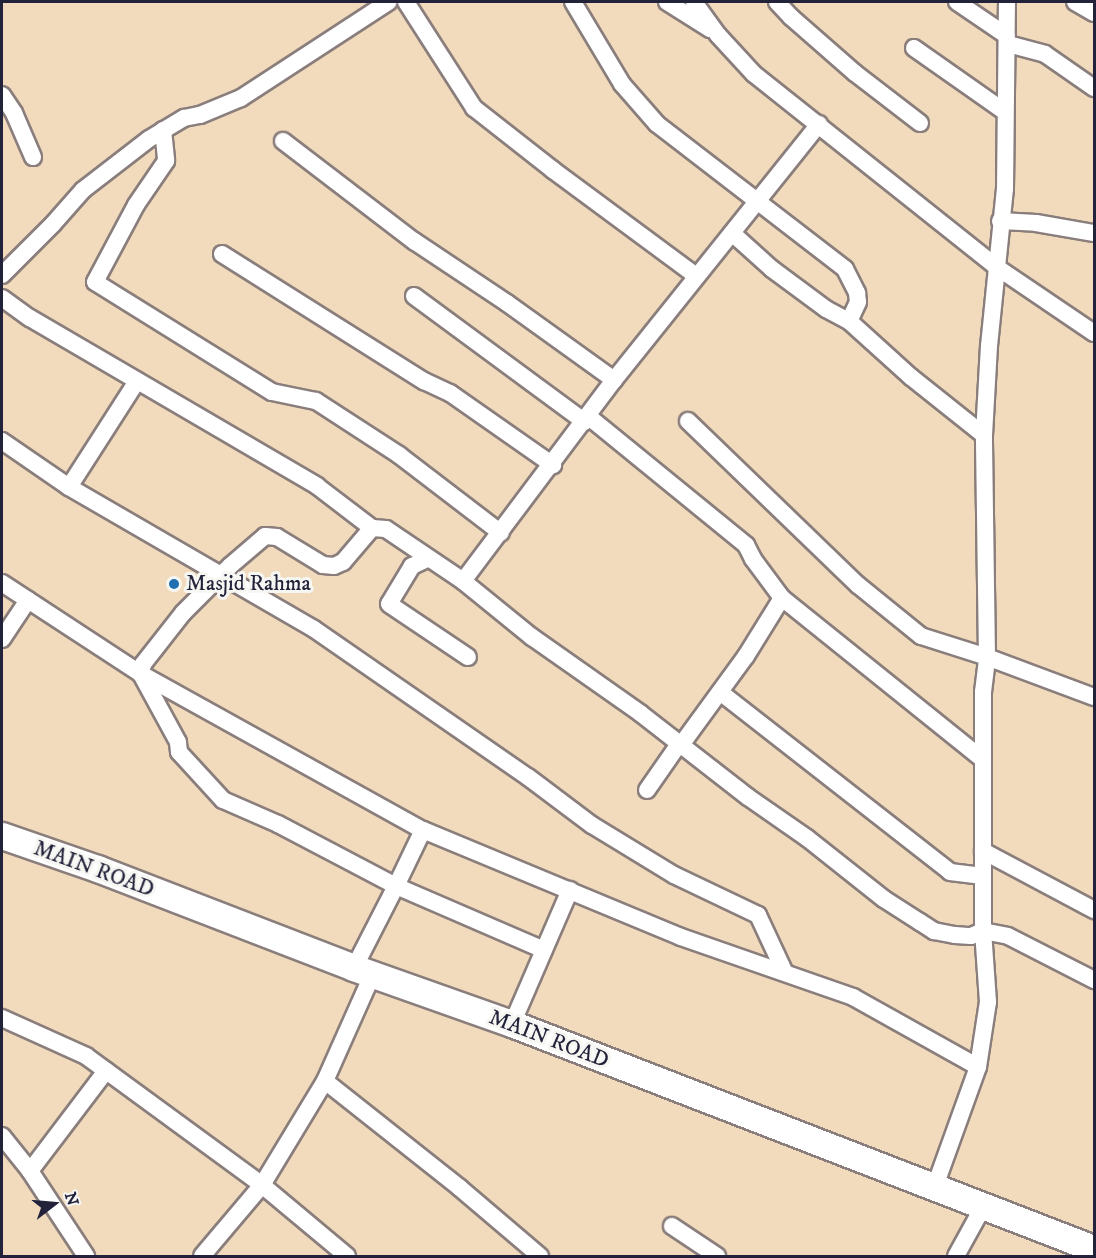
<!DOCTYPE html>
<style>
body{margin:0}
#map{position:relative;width:1096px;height:1258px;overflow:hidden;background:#f1dbbc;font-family:"IM FELL DW Pica",serif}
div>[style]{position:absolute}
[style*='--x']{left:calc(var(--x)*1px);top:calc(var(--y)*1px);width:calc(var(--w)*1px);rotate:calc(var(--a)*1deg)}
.roads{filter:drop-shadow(2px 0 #8a7e7c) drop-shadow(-2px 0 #8a7e7c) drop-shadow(0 2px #8a7e7c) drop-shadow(0 -2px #8a7e7c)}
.street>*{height:16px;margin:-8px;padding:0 8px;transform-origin:8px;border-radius:8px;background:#fff}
.primary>*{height:26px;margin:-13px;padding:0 13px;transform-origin:13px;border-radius:13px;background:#fff}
.dots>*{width:16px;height:16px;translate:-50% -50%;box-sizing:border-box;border:3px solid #f6f6f2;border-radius:50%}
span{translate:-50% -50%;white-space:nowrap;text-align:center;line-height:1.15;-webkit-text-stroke:6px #f6f6f2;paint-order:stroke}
.poi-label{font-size:22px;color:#22223b}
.left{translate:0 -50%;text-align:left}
.street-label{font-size:22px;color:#22223b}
.frame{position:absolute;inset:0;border:3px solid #22223b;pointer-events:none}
.north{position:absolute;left:24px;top:1174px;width:60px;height:60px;-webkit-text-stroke:4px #f6f6f2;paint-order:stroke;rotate:74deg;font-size:16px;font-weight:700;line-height:24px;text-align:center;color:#22223b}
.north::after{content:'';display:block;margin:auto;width:21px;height:27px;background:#22223b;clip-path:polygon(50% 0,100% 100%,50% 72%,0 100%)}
</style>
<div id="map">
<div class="roads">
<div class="street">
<div style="--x:406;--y:2;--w:126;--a:57.3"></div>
<div style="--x:474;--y:108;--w:100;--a:38.1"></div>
<div style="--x:553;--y:170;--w:178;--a:36.5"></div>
<div style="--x:573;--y:2;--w:96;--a:59.1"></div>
<div style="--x:622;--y:84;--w:53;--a:48.8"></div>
<div style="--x:657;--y:124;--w:237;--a:37.6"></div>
<div style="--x:845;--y:269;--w:27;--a:63"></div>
<div style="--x:857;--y:293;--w:9;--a:84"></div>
<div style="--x:858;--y:302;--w:21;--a:115"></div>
<div style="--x:667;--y:2;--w:51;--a:32.1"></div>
<div style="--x:694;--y:2;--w:41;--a:54"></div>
<div style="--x:718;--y:35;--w:53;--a:47.3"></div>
<div style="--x:754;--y:74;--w:312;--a:38.5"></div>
<div style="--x:998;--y:268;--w:116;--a:34.1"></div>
<div style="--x:777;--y:2;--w:21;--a:47"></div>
<div style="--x:791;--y:17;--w:85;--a:41.2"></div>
<div style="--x:855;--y:73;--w:82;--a:37.6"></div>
<div style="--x:957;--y:2;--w:60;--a:34.2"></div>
<div style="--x:1075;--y:2;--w:22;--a:30"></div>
<div style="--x:1008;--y:44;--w:38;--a:15"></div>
<div style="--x:1045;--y:54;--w:60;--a:34.8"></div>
<div style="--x:914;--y:48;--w:111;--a:35.1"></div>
<div style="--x:2;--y:95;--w:22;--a:56"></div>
<div style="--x:14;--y:113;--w:48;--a:66.6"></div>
<div style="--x:163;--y:130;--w:31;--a:84"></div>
<div style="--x:166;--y:161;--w:53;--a:124.3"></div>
<div style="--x:136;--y:205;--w:87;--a:118"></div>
<div style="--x:95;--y:282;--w:208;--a:31.9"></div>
<div style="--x:272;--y:392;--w:45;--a:11.6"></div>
<div style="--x:316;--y:401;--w:99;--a:33"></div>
<div style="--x:399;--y:455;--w:128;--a:37.4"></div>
<div style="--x:283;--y:141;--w:165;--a:37.4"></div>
<div style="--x:414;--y:241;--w:112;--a:33.7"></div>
<div style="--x:507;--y:303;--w:132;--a:35.7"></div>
<div style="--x:1000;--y:221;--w:36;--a:3"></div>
<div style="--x:1036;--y:223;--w:59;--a:9.8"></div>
<div style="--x:732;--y:233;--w:54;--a:42"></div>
<div style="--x:772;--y:269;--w:67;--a:36.5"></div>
<div style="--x:826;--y:309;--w:26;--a:28"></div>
<div style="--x:849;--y:321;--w:84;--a:42.1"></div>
<div style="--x:911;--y:377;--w:93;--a:38.5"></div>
<div style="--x:222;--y:254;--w:239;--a:32.2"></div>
<div style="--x:424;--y:381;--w:29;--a:25"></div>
<div style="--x:450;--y:393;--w:126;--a:35"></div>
<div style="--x:2;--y:275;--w:72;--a:-45"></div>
<div style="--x:53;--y:224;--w:45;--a:-48.6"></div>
<div style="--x:83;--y:190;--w:83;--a:-37.7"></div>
<div style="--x:149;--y:139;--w:41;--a:-31"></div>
<div style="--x:184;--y:118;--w:16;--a:-11"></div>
<div style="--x:200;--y:115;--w:44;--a:-22.5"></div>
<div style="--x:241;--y:98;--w:176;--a:-33.1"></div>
<div style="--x:414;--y:296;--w:212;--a:36.4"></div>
<div style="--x:2;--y:298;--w:34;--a:36"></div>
<div style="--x:30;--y:318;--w:333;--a:30.3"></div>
<div style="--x:317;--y:486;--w:69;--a:37.4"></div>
<div style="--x:589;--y:417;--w:203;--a:39.2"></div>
<div style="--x:746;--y:545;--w:16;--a:63"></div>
<div style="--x:753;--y:559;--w:49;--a:53.4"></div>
<div style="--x:782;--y:598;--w:257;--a:38.8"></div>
<div style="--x:688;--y:421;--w:236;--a:44"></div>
<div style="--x:858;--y:585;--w:81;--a:39"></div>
<div style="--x:921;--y:636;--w:69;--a:17.7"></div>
<div style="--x:987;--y:657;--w:114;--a:20.5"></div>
<div style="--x:2;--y:441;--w:81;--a:34.5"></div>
<div style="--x:69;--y:487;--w:283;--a:30.1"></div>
<div style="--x:314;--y:629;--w:260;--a:34.7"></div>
<div style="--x:528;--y:777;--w:80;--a:36.9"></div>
<div style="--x:592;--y:825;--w:96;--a:31.4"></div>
<div style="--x:674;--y:875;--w:93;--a:25.5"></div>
<div style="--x:758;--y:915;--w:62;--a:65.1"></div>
<div style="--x:69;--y:487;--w:126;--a:-57.3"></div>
<div style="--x:427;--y:559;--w:17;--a:155"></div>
<div style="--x:412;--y:566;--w:44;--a:121.2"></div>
<div style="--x:389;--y:604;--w:95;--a:33.9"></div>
<div style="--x:463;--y:581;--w:251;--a:-53.1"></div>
<div style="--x:614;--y:380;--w:328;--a:-51.3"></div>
<div style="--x:2;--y:583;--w:166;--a:33.2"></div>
<div style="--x:141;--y:674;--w:322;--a:29"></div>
<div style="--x:423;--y:830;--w:279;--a:22.5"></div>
<div style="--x:681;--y:937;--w:182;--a:19.2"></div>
<div style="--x:853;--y:997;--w:143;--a:29.2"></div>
<div style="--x:2;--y:639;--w:47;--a:-56.3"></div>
<div style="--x:720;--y:692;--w:292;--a:38"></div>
<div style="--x:950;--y:872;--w:33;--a:7"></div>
<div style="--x:681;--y:745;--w:110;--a:-53.9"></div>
<div style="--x:746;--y:656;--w:68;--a:-58.2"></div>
<div style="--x:647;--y:790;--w:56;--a:-55.2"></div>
<div style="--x:423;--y:830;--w:62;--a:115.7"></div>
<div style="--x:396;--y:886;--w:161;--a:23.4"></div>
<div style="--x:983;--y:851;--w:126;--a:28"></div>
<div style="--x:354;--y:968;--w:92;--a:-62.9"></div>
<div style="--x:396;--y:886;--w:133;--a:-152.3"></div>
<div style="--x:278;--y:824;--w:60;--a:-156.4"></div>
<div style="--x:223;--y:800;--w:65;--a:-132.5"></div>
<div style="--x:179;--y:752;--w:10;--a:-96"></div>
<div style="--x:178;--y:742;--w:77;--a:-118.6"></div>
<div style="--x:141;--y:674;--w:10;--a:-79"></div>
<div style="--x:143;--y:664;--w:65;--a:-51.9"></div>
<div style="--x:183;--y:613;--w:66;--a:-45"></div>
<div style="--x:230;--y:566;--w:46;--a:-40.6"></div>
<div style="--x:265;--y:536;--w:12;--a:5"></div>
<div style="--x:277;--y:537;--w:54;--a:31.3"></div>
<div style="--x:323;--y:565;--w:11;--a:5"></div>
<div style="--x:334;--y:566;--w:10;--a:-24"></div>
<div style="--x:343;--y:562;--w:45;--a:-49.5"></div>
<div style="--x:372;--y:528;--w:14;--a:4"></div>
<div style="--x:386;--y:529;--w:93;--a:34"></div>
<div style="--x:463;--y:581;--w:89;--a:39.1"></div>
<div style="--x:532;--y:637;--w:132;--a:35.1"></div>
<div style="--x:640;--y:713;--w:137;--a:37.9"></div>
<div style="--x:748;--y:797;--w:72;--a:34.8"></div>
<div style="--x:807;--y:838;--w:98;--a:38.4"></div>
<div style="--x:884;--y:899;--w:43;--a:32.6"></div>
<div style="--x:920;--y:922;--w:17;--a:33"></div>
<div style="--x:934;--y:931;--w:21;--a:11"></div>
<div style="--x:955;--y:935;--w:16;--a:4"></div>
<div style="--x:971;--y:936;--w:13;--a:-23"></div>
<div style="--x:983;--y:931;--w:25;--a:11"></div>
<div style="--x:1008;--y:936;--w:97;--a:27.1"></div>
<div style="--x:2;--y:1018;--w:92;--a:24.3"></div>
<div style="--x:86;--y:1056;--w:218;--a:36.2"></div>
<div style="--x:262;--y:1185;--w:111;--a:39.9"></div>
<div style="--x:512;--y:1024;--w:146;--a:-66.6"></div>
<div style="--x:325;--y:1081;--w:172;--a:38.4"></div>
<div style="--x:460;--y:1188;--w:105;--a:40.4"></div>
<div style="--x:2;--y:1136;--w:45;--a:51.3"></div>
<div style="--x:30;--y:1171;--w:102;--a:56.6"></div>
<div style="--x:30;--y:1171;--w:126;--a:-52.8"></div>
<div style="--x:934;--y:1189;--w:130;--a:-70.2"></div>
<div style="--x:978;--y:1067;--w:66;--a:-81.3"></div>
<div style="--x:988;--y:1002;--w:71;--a:-94"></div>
<div style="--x:983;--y:931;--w:239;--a:-90"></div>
<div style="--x:983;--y:692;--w:35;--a:-83"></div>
<div style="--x:987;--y:657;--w:222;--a:-90.8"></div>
<div style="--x:984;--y:435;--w:89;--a:-86.8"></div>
<div style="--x:989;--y:346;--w:158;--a:-84.2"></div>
<div style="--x:1005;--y:189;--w:187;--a:-89.4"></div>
<div style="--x:672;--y:1226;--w:54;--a:33.7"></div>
<div style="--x:202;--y:1256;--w:93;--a:-49.8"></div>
<div style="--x:262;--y:1185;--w:122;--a:-58.8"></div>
<div style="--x:325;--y:1081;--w:118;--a:-66"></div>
<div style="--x:956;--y:1256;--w:56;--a:-61.1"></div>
</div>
<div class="primary">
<div style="--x:2;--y:836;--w:102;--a:19"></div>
<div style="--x:98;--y:869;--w:274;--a:21.1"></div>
<div style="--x:354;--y:968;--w:168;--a:19.5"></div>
<div style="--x:512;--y:1024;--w:624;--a:21.14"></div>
</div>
</div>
<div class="dots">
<div style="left:174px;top:584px;background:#1f6fb2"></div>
</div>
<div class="poi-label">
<span class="left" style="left:186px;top:584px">Masjid Rahma</span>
</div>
<div class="street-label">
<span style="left:94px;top:869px;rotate:20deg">MAIN ROAD</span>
<span style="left:549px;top:1039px;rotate:21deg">MAIN ROAD</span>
</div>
<div class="frame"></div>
<div class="north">N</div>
</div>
